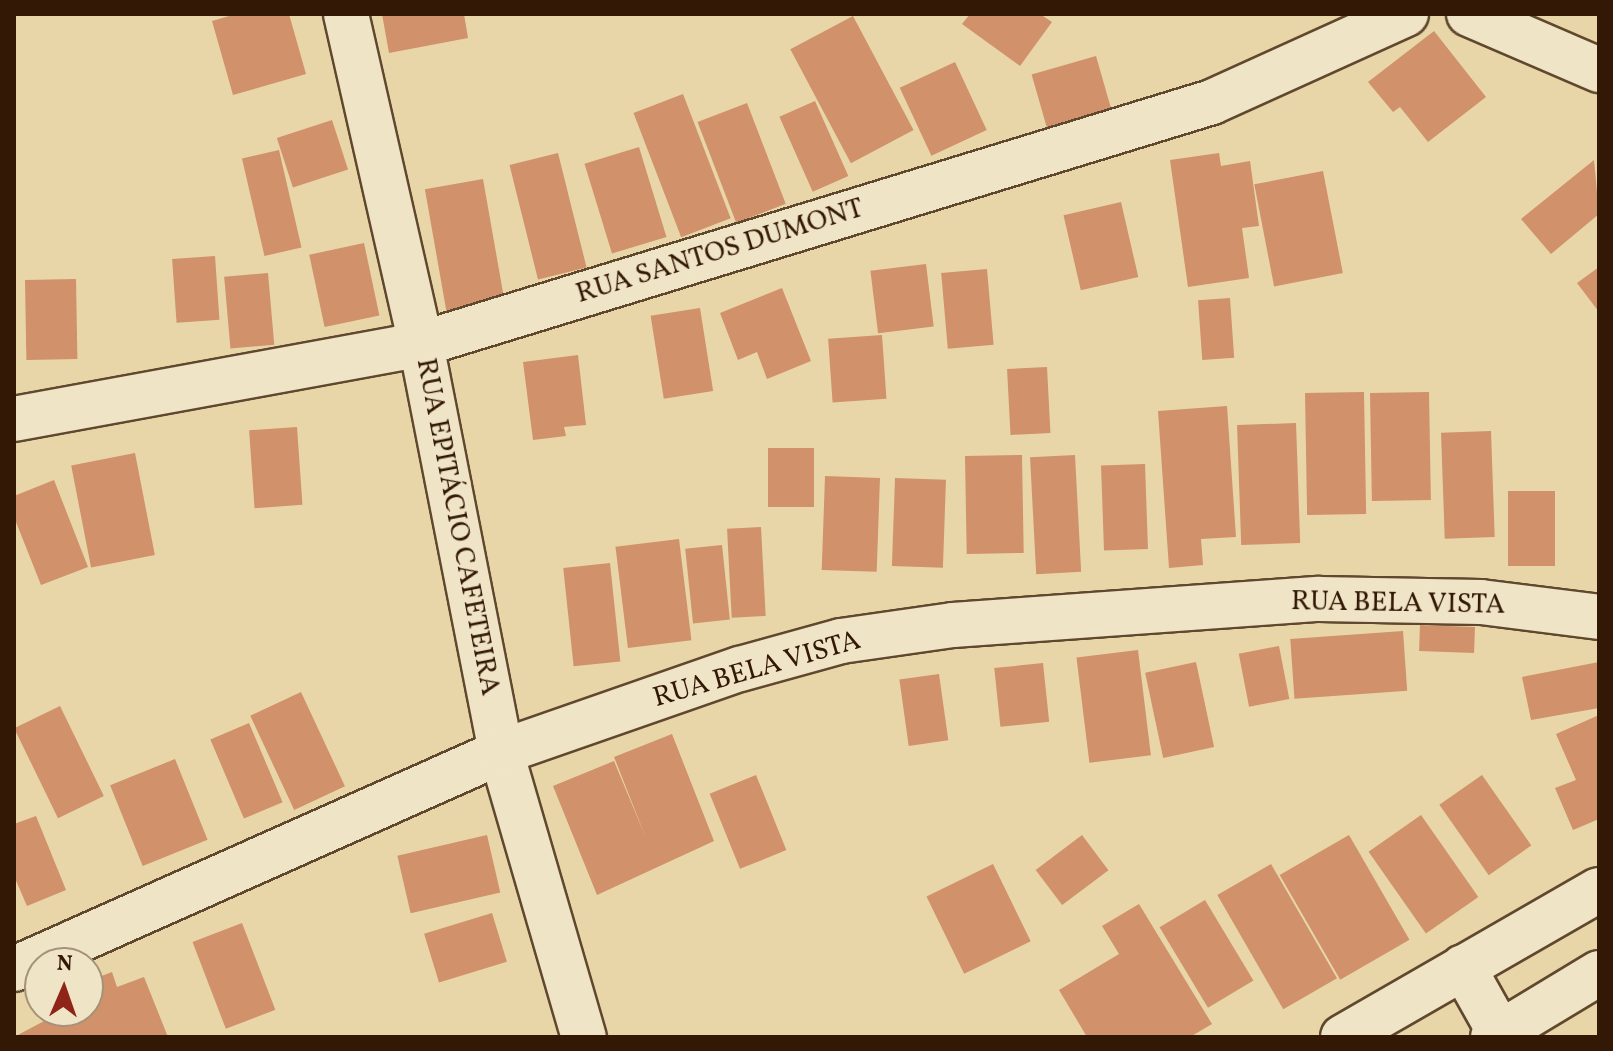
<!DOCTYPE html>
<meta charset="utf-8">
<style>
body{margin:0}
#map{position:relative;width:1613px;height:1051px;overflow:hidden;background:#e8d6a8;font-family:Vollkorn,serif}
div>[style]{position:absolute}
[style*='--x']{left:calc(var(--x)*1px);top:calc(var(--y)*1px);width:calc(var(--w)*1px);rotate:calc(var(--a)*1deg)}
.building>*{inset:0;background:#d0916b;transform-origin:0 0}
.roads{filter:drop-shadow(2px 0 #60482e) drop-shadow(-2px 0 #60482e) drop-shadow(0 2px #60482e) drop-shadow(0 -2px #60482e)}
.minor>*{height:44px;margin:-22px;padding:0 22px;transform-origin:22px;border-radius:22px;background:#f0e4c6}
.tertiary>*{height:44px;margin:-22px;padding:0 22px;transform-origin:22px;border-radius:22px;background:#f0e4c6}
span{translate:-50% -50%;white-space:nowrap;text-align:center;line-height:1.15;-webkit-text-stroke:8px #f0e4c6;paint-order:stroke}
.street-label{font-size:28px;color:#331806}
.frame{position:absolute;inset:0;border:16px solid #331806;pointer-events:none}
.north{position:absolute;left:24px;top:947px;width:80px;height:80px;box-sizing:border-box;background:#f0e4c6;border:2px solid #a49279;border-radius:50%;rotate:2deg;font-size:22px;font-weight:700;line-height:32px;text-align:center;color:#331806}
.north::after{content:'';display:block;margin:auto;width:28px;height:36px;background:#8f2418;clip-path:polygon(50% 0,100% 100%,50% 72%,0 100%)}
</style>
<div id="map">
<div class="building">
<div style="clip-path:polygon(236px 14px,289px 14px,306px 74px,233px 95px,212px 21px)"></div>
<div style="clip-path:polygon(382px 14px,464px 14px,468px 38px,389px 53px)"></div>
<div style="clip-path:polygon(970px 14px,1040px 14px,1052px 22px,1020px 66px,962px 24px)"></div>
<div style="left:853px;top:16px;width:129px;height:71px;rotate:62deg"></div>
<div style="clip-path:polygon(1434px 31px,1486px 97px,1428px 142px,1400px 107px,1393px 112px,1368px 82px)"></div>
<div style="left:1096px;top:56px;width:55px;height:67px;rotate:74deg"></div>
<div style="left:955px;top:62px;width:75px;height:61px;rotate:65deg"></div>
<div style="left:683px;top:94px;width:133px;height:53px;rotate:69deg"></div>
<div style="left:815px;top:101px;width:82px;height:39px;rotate:66deg"></div>
<div style="left:747px;top:103px;width:108px;height:53px;rotate:69deg"></div>
<div style="left:332px;top:120px;width:52px;height:58px;rotate:72deg"></div>
<div style="left:639px;top:147px;width:94px;height:57px;rotate:73deg"></div>
<div style="left:279px;top:150px;width:100px;height:38px;rotate:77deg"></div>
<div style="left:558px;top:153px;width:118px;height:50px;rotate:76deg"></div>
<div style="clip-path:polygon(1219px 153px,1221px 166px,1250px 161px,1259px 226px,1242px 228px,1249px 278px,1188px 287px,1170px 160px)"></div>
<div style="clip-path:polygon(1594px 160px,1599px 214px,1551px 254px,1521px 219px)"></div>
<div style="left:1323px;top:171px;width:104px;height:70px;rotate:79deg"></div>
<div style="left:483px;top:179px;width:123px;height:59px;rotate:80deg"></div>
<div style="left:1121px;top:202px;width:77px;height:59px;rotate:77deg"></div>
<div style="left:364px;top:243px;width:74px;height:56px;rotate:78deg"></div>
<div style="left:215px;top:256px;width:64px;height:43px;rotate:86deg"></div>
<div style="left:926px;top:264px;width:63px;height:56px;rotate:83deg"></div>
<div style="clip-path:polygon(1599px 267px,1599px 312px,1577px 283px)"></div>
<div style="left:987px;top:269px;width:76px;height:46px;rotate:85deg"></div>
<div style="left:268px;top:273px;width:72px;height:44px;rotate:85deg"></div>
<div style="left:76px;top:279px;width:80px;height:51px;rotate:89deg"></div>
<div style="clip-path:polygon(782px 288px,811px 361px,767px 379px,757px 352px,738px 360px,720px 313px)"></div>
<div style="left:1230px;top:298px;width:60px;height:32px;rotate:86deg"></div>
<div style="left:700px;top:308px;width:84px;height:50px;rotate:81deg"></div>
<div style="left:882px;top:335px;width:64px;height:54px;rotate:86deg"></div>
<div style="clip-path:polygon(578px 355px,586px 425px,564px 427px,566px 436px,533px 440px,523px 362px)"></div>
<div style="left:1047px;top:367px;width:66px;height:40px;rotate:87deg"></div>
<div style="left:1364px;top:392px;width:122px;height:59px;rotate:89deg"></div>
<div style="left:1429px;top:392px;width:108px;height:59px;rotate:89deg"></div>
<div style="clip-path:polygon(1227px 406px,1236px 537px,1201px 539px,1203px 565px,1169px 568px,1158px 411px)"></div>
<div style="left:1296px;top:423px;width:120px;height:59px;rotate:88deg"></div>
<div style="left:297px;top:427px;width:78px;height:48px;rotate:86deg"></div>
<div style="left:1491px;top:431px;width:106px;height:50px;rotate:88deg"></div>
<div style="left:768px;top:448px;width:46px;height:59px"></div>
<div style="left:135px;top:453px;width:104px;height:65px;rotate:79deg"></div>
<div style="left:1022px;top:455px;width:98px;height:57px;rotate:89deg"></div>
<div style="left:1075px;top:455px;width:117px;height:45px;rotate:87deg"></div>
<div style="left:1145px;top:464px;width:85px;height:44px;rotate:88deg"></div>
<div style="left:825px;top:476px;width:55px;height:94px;rotate:2deg"></div>
<div style="left:895px;top:478px;width:51px;height:88px;rotate:2deg"></div>
<div style="clip-path:polygon(54px 480px,88px 567px,41px 585px,14px 517px,14px 496px)"></div>
<div style="left:1508px;top:491px;width:47px;height:75px"></div>
<div style="left:761px;top:527px;width:89px;height:34px;rotate:87deg"></div>
<div style="left:679px;top:539px;width:102px;height:64px;rotate:83deg"></div>
<div style="left:722px;top:545px;width:75px;height:37px;rotate:84deg"></div>
<div style="left:610px;top:563px;width:99px;height:47px;rotate:84deg"></div>
<div style="left:1420px;top:625px;width:55px;height:26px;rotate:2deg"></div>
<div style="left:1403px;top:631px;width:60px;height:113px;rotate:86deg"></div>
<div style="left:1279px;top:646px;width:54px;height:41px;rotate:79deg"></div>
<div style="left:1138px;top:650px;width:106px;height:62px;rotate:83deg"></div>
<div style="left:1196px;top:662px;width:87px;height:52px;rotate:78deg"></div>
<div style="clip-path:polygon(1599px 662px,1599px 708px,1531px 720px,1522px 677px)"></div>
<div style="left:1043px;top:663px;width:59px;height:49px;rotate:84deg"></div>
<div style="left:939px;top:674px;width:67px;height:40px;rotate:82deg"></div>
<div style="left:301px;top:692px;width:104px;height:56px;rotate:65deg"></div>
<div style="left:60px;top:706px;width:100px;height:51px;rotate:64deg"></div>
<div style="clip-path:polygon(1599px 715px,1599px 819px,1573px 830px,1555px 788px,1576px 780px,1556px 734px)"></div>
<div style="left:249px;top:723px;width:86px;height:42px;rotate:67deg"></div>
<div style="clip-path:polygon(672px 734px,714px 841px,597px 895px,553px 786px,614px 761px,646px 838px,614px 757px)"></div>
<div style="left:175px;top:759px;width:87px;height:70px;rotate:68deg"></div>
<div style="left:756px;top:775px;width:81px;height:50px;rotate:68deg"></div>
<div style="left:1482px;top:775px;width:86px;height:52px;rotate:55deg"></div>
<div style="left:1421px;top:815px;width:100px;height:64px;rotate:55deg"></div>
<div style="clip-path:polygon(36px 816px,66px 890px,27px 906px,14px 876px,14px 824px)"></div>
<div style="left:487px;top:835px;width:59px;height:92px;rotate:77deg"></div>
<div style="left:1082px;top:835px;width:44px;height:58px;rotate:53deg"></div>
<div style="left:1349px;top:835px;width:121px;height:80px;rotate:60deg"></div>
<div style="left:993px;top:864px;width:86px;height:74px;rotate:64deg"></div>
<div style="left:1271px;top:864px;width:132px;height:62px;rotate:60deg"></div>
<div style="left:1205px;top:900px;width:94px;height:53px;rotate:59deg"></div>
<div style="clip-path:polygon(1139px 904px,1212px 1024px,1190px 1037px,1087px 1037px,1059px 990px,1119px 954px,1102px 926px)"></div>
<div style="left:492px;top:913px;width:51px;height:71px;rotate:73deg"></div>
<div style="left:242px;top:923px;width:93px;height:53px;rotate:69deg"></div>
<div style="clip-path:polygon(112px 972px,117px 987px,144px 977px,168px 1037px,14px 1037px,63px 1011px,88px 1011px,88px 981px)"></div>
</div>
<div class="roads">
<div class="minor">
<div style="--x:346;--y:14;--w:338;--a:77.2"></div>
<div style="--x:421;--y:344;--w:416;--a:78.9"></div>
<div style="--x:501;--y:752;--w:297;--a:73.8"></div>
<div style="--x:1469;--y:14;--w:142;--a:23.3"></div>
<div style="--x:14;--y:419;--w:414;--a:-10.4"></div>
<div style="--x:421;--y:344;--w:827;--a:-17.01"></div>
<div style="--x:1212;--y:102;--w:213;--a:-24.4"></div>
<div style="--x:14;--y:969;--w:533;--a:-24.02"></div>
<div style="--x:501;--y:752;--w:253;--a:-19.2"></div>
<div style="--x:740;--y:669;--w:105;--a:-15.5"></div>
<div style="--x:841;--y:641;--w:113;--a:-8.1"></div>
<div style="--x:953;--y:625;--w:367;--a:-4.1"></div>
<div style="--x:1319;--y:599;--w:162;--a:1.1"></div>
<div style="--x:1481;--y:602;--w:119;--a:7.2"></div>
</div>
<div class="tertiary">
<div style="--x:1463;--y:967;--w:76;--a:60.7"></div>
<div style="--x:1343;--y:1037;--w:295;--a:-29.9"></div>
<div style="--x:1493;--y:1037;--w:124;--a:-31.1"></div>
</div>
</div>
<div class="street-label">
<span style="left:720px;top:252px;rotate:-17deg">RUA SANTOS DUMONT</span>
<span style="left:457px;top:527px;rotate:79deg">RUA EPITÁCIO CAFETEIRA</span>
<span style="left:1398px;top:604px;rotate:1deg">RUA BELA VISTA</span>
<span style="left:757px;top:670px;rotate:-16deg">RUA BELA VISTA</span>
</div>
<div class="frame"></div>
<div class="north">N</div>
</div>
